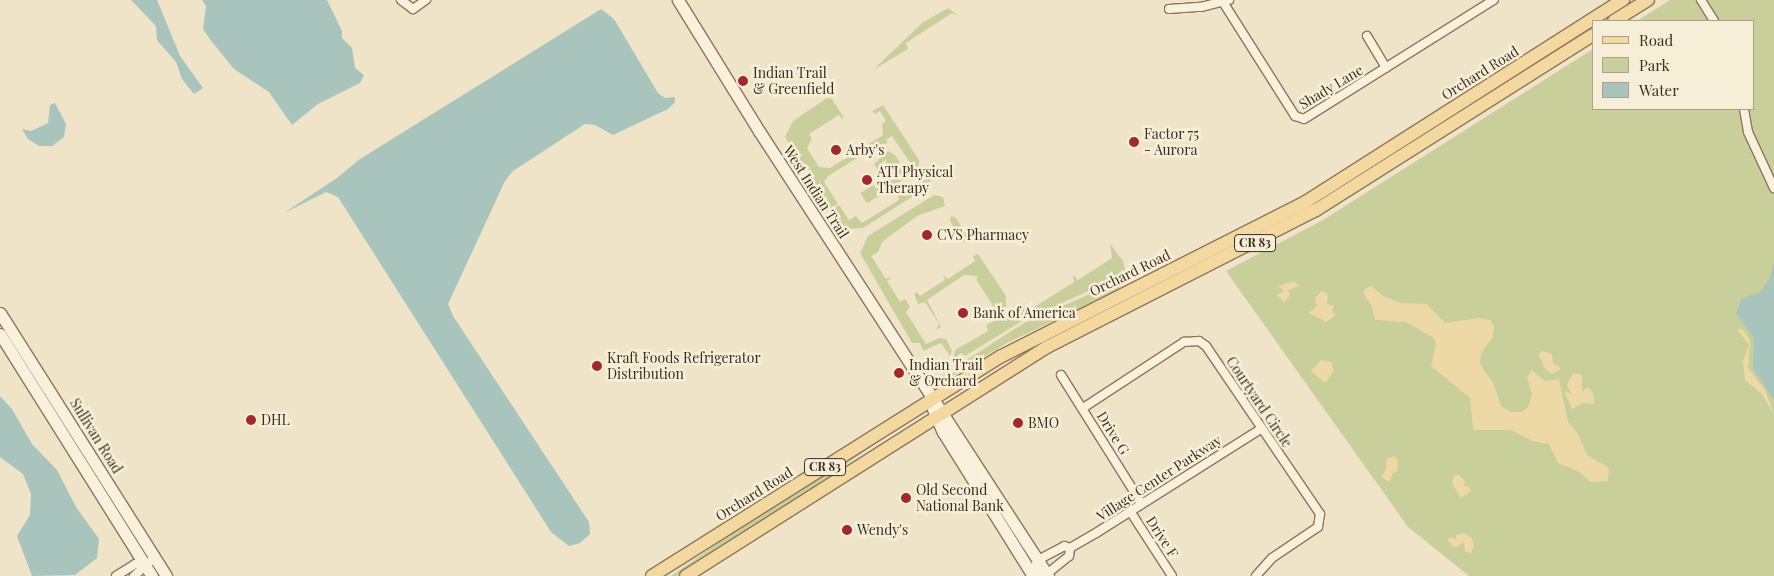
<!DOCTYPE html>
<style>
body{margin:0}
#map{position:relative;width:1774px;height:576px;overflow:hidden;background:#f0e4c8;font-family:"Playfair Display",serif}
div>[style]{position:absolute}
[style*='--x']{left:calc(var(--x)*1px);top:calc(var(--y)*1px);width:calc(var(--w)*1px);rotate:calc(var(--a)*1deg)}
.green>*{inset:0;background:#c9cf9b;transform-origin:0 0}
.sand>*{inset:0;background:#ecd9a5}
.water>*{inset:0;background:#a9c4bc}
.roads{filter:drop-shadow(1px 0 #8d765c) drop-shadow(-1px 0 #8d765c) drop-shadow(0 1px #8d765c) drop-shadow(0 -1px #8d765c)}
.street>*{height:8px;margin:-4px;padding:0 4px;transform-origin:4px;border-radius:4px;background:#faf1dc}
.secondary>*{height:11px;margin:-5.5px;padding:0 5.5px;transform-origin:5.5px;border-radius:5.5px;background:#faf1dc}
.primary>*{height:12px;margin:-6px;padding:0 6px;transform-origin:6px;border-radius:6px;background:#f3d9a0}
.dots>*{width:14px;height:14px;translate:-50% -50%;box-sizing:border-box;border:2px solid #f7eed8;border-radius:50%}
span{translate:-50% -50%;white-space:nowrap;text-align:center;line-height:1.15;-webkit-text-stroke:5px #f7eed8;paint-order:stroke}
.shield-label span{padding:1px 4px;background:#f7eed8;border:1px solid;border-radius:4px;-webkit-text-stroke-width:0}
.shield-label{font-size:12px;color:#3d2e20;font-weight:700}
.poi-label{font-size:14px;color:#3d2e20}
.left{translate:0 -50%;text-align:left}
.street-label{font-size:14px;color:#3d2e20}
.legend{position:absolute;left:1592px;top:20px;width:162px;height:90px;box-sizing:border-box;background:#f7eed8;border:1px solid #ada18e;margin:0;padding:6px 9px;list-style:none;font-size:15px;color:#3d2e20}
.legend li{display:flex;align-items:center;gap:10px;height:25px}
.legend b{width:25px;border:1px solid #ada18e}
</style>
<div id="map">
<div class="green">
<div style="clip-path:polygon(1670px 0,1774px 0,1774px 576px,1469px 576px,1408px 527px,1226px 271px,1323px 220px,1593px 49px,1593px 109px,1753px 109px,1753px 21px,1637px 21px)"></div>
<div style="clip-path:polygon(948px 8px,959px 16px,952px 13px,906px 43px,908px 49px,873px 70px,922px 23px)"></div>
<div style="clip-path:polygon(827px 98px,832px 99px,844px 118px,842px 119px,839px 115px,809px 134px,812px 139px,807px 148px,819px 167px,830px 168px,883px 135px,882px 124px,886px 121px,880px 111px,875px 114px,872px 111px,883px 105px,919px 160px,919px 167px,913px 167px,892px 136px,886px 140px,888px 143px,878px 145px,828px 176px,824px 182px,838px 204px,831px 208px,785px 137px,793px 121px)"></div>
<div style="clip-path:polygon(786px 139px,787px 140px,841px 227px,834px 221px)"></div>
<div style="clip-path:polygon(888px 151px,895px 155px,908px 176px,890px 189px,874px 164px)"></div>
<div style="clip-path:polygon(925px 176px,931px 179px,929px 186px,863px 228px,844px 229px,832px 210px,839px 205px,849px 220px,856px 216px,862px 223px,899px 200px,897px 194px)"></div>
<div style="left:882px;top:180px;width:12px;height:25px;rotate:59deg"></div>
<div style="clip-path:polygon(934px 195px,943px 197px,945px 206px,917px 216px,882px 242px,878px 252px,871px 256px,886px 279px,892px 277px,887px 281px,900px 302px,905px 299px,910px 307px,906px 312px,926px 344px,939px 338px,946px 339px,952px 351px,950px 356px,941px 343px,923px 351px,920px 343px,912px 343px,860px 253px,868px 236px)"></div>
<div style="clip-path:polygon(951px 216px,956px 218px,970px 240px,969px 243px,964px 243px,950px 221px)"></div>
<div style="clip-path:polygon(1110px 244px,1123px 261px,1126px 274px,1022px 321px,965px 356px,961px 353px,953px 359px,955px 350px,988px 331px,986px 325px,1024px 307px,1028px 311px,1074px 282px,1073px 275px,1078px 280px,1112px 258px)"></div>
<div style="clip-path:polygon(978px 254px,1006px 296px,1006px 307px,995px 309px,976px 279px,978px 276px,964px 275px,927px 300px,941px 327px,936px 330px,939px 324px,925px 302px,918px 304px,914px 294px,917px 292px,920px 296px,945px 280px,943px 275px,948px 279px,975px 261px,973px 256px)"></div>
<div style="clip-path:polygon(1126px 278px,1117px 291px,1005px 344px,946px 380px,937px 379px,1024px 323px)"></div>
<div style="clip-path:polygon(897px 428px,787px 507px,677px 576px,671px 576px,768px 508px)"></div>
</div>
<div class="sand">
<div style="clip-path:polygon(1294px 281px,1299px 286px,1288px 290px,1290px 295px,1284px 303px,1277px 295px,1284px 291px,1278px 286px)"></div>
<div style="clip-path:polygon(1372px 286px,1383px 296px,1400px 303px,1427px 304px,1445px 323px,1479px 318px,1490px 320px,1494px 326px,1493px 337px,1481px 353px,1480px 364px,1493px 383px,1501px 406px,1511px 412px,1522px 412px,1528px 407px,1532px 394px,1527px 378px,1531px 370px,1545px 381px,1559px 379px,1568px 422px,1578px 434px,1587px 455px,1609px 468px,1608px 481px,1591px 482px,1578px 471px,1558px 463px,1549px 444px,1532px 441px,1511px 430px,1473px 430px,1470px 398px,1431px 366px,1436px 344px,1434px 338px,1406px 322px,1375px 320px,1372px 306px,1363px 293px,1366px 288px)"></div>
<div style="clip-path:polygon(1322px 291px,1328px 294px,1327px 304px,1334px 306px,1332px 312px,1336px 315px,1326px 322px,1309px 313px,1317px 306px,1315px 298px)"></div>
<div style="clip-path:polygon(1737px 329px,1742px 329px,1750px 340px,1748px 368px,1765px 390px,1774px 415px,1762px 394px,1745px 380px,1743px 361px,1749px 345px)"></div>
<div style="clip-path:polygon(1542px 351px,1552px 354px,1553px 364px,1559px 366px,1560px 370px,1552px 374px,1543px 367px,1543px 361px,1538px 356px)"></div>
<div style="clip-path:polygon(1321px 360px,1331px 362px,1334px 371px,1325px 383px,1311px 371px)"></div>
<div style="clip-path:polygon(1573px 373px,1582px 375px,1582px 392px,1588px 387px,1593px 392px,1594px 404px,1583px 403px,1572px 409px,1565px 394px,1567px 391px,1572px 395px,1567px 385px)"></div>
<div style="clip-path:polygon(1393px 456px,1397px 458px,1398px 470px,1392px 474px,1390px 482px,1381px 477px,1386px 470px,1386px 460px)"></div>
<div style="clip-path:polygon(1459px 475px,1465px 481px,1464px 486px,1470px 487px,1471px 491px,1461px 498px,1452px 483px,1454px 476px)"></div>
<div style="clip-path:polygon(1463px 533px,1472px 538px,1474px 546px,1471px 553px,1465px 552px,1464px 543px,1454px 548px,1448px 541px,1449px 537px,1456px 539px,1456px 535px)"></div>
</div>
<div class="water">
<div style="clip-path:polygon(131px 0,157px 0,180px 56px,203px 88px,194px 94px,182px 79px,176px 62px,157px 40px,156px 26px)"></div>
<div style="clip-path:polygon(202px 0,327px 0,342px 31px,342px 38px,352px 48px,355px 68px,364px 75px,360px 83px,318px 104px,292px 125px,269px 92px,234px 69px,212px 42px,203px 29px,206px 6px)"></div>
<div style="clip-path:polygon(601px 9px,614px 19px,658px 93px,665px 98px,675px 97px,675px 102px,668px 109px,613px 135px,595px 125px,585px 124px,513px 171px,505px 181px,448px 304px,453px 316px,589px 522px,590px 534px,580px 543px,569px 546px,551px 532px,338px 197px,326px 192px,284px 213px,337px 178px,360px 159px)"></div>
<div style="clip-path:polygon(55px 103px,66px 124px,64px 137px,52px 146px,39px 146px,28px 139px,22px 129px,31px 131px,48px 123px,50px 105px)"></div>
<div style="clip-path:polygon(1774px 263px,1774px 400px,1753px 369px,1754px 338px,1736px 313px,1742px 298px,1759px 293px,1769px 280px)"></div>
<div style="clip-path:polygon(0 396px,12px 409px,32px 444px,57px 470px,76px 507px,99px 539px,97px 558px,75px 575px,32px 576px,17px 536px,30px 515px,31px 494px,23px 474px,0 457px)"></div>
</div>
<div class="roads">
<div class="street">
<div style="--x:401;--y:0;--w:15;--a:37"></div>
<div style="--x:413;--y:9;--w:16;--a:-35"></div>
<div style="--x:1701;--y:0;--w:25;--a:58"></div>
<div style="--x:1223;--y:2;--w:135;--a:57.7"></div>
<div style="--x:1295;--y:116;--w:9;--a:18"></div>
<div style="--x:1304;--y:119;--w:224;--a:-32.1"></div>
<div style="--x:1169;--y:9;--w:32;--a:-4"></div>
<div style="--x:1201;--y:7;--w:29;--a:-14"></div>
<div style="--x:1367;--y:36;--w:37;--a:59"></div>
<div style="--x:1744;--y:109;--w:23;--a:80"></div>
<div style="--x:1748;--y:132;--w:62;--a:65.1"></div>
<div style="--x:1061;--y:375;--w:152;--a:57.9"></div>
<div style="--x:1083;--y:408;--w:121;--a:-33.2"></div>
<div style="--x:1184;--y:342;--w:15;--a:-4"></div>
<div style="--x:1199;--y:341;--w:9;--a:36"></div>
<div style="--x:1206;--y:346;--w:203;--a:55.8"></div>
<div style="--x:1320;--y:514;--w:13;--a:99"></div>
<div style="--x:1318;--y:527;--w:55;--a:146"></div>
<div style="--x:1272;--y:558;--w:24;--a:132"></div>
<div style="--x:1130;--y:511;--w:77;--a:57.1"></div>
<div style="--x:1070;--y:548;--w:8;--a:97"></div>
<div style="--x:1069;--y:556;--w:28;--a:141"></div>
<div style="--x:1047;--y:574;--w:16;--a:180"></div>
<div style="--x:1031;--y:574;--w:16;--a:-63"></div>
<div style="--x:1038;--y:560;--w:30;--a:-28"></div>
<div style="--x:1064;--y:546;--w:6;--a:18"></div>
<div style="--x:1070;--y:548;--w:30;--a:-30"></div>
<div style="--x:1096;--y:533;--w:196;--a:-32.3"></div>
<div style="--x:116;--y:576;--w:22;--a:-32"></div>
<div style="--x:135;--y:564;--w:9;--a:0"></div>
<div style="--x:134;--y:576;--w:27;--a:-42"></div>
</div>
<div class="secondary">
<div style="--x:678;--y:0;--w:154;--a:58.3"></div>
<div style="--x:759;--y:131;--w:531;--a:57"></div>
<div style="--x:0;--y:313;--w:311;--a:57.7"></div>
<div style="--x:0;--y:334;--w:286;--a:57.9"></div>
<div style="--x:933;--y:409;--w:25;--a:67"></div>
<div style="--x:943;--y:432;--w:170;--a:58"></div>
</div>
<div class="primary">
<div style="--x:1614;--y:21;--w:40;--a:-32"></div>
<div style="--x:652;--y:576;--w:413;--a:-32.2"></div>
<div style="--x:1002;--y:356;--w:342;--a:-26.9"></div>
<div style="--x:1307;--y:201;--w:375;--a:-32.5"></div>
<div style="--x:686;--y:576;--w:428;--a:-32.4"></div>
<div style="--x:1047;--y:347;--w:302;--a:-27"></div>
<div style="--x:1316;--y:210;--w:328;--a:-32.3"></div>
</div>
</div>
<div class="dots">
<div style="left:743px;top:81px;background:#9e2a2b"></div>
<div style="left:1134px;top:142px;background:#9e2a2b"></div>
<div style="left:836px;top:150px;background:#9e2a2b"></div>
<div style="left:867px;top:180px;background:#9e2a2b"></div>
<div style="left:927px;top:235px;background:#9e2a2b"></div>
<div style="left:963px;top:313px;background:#9e2a2b"></div>
<div style="left:597px;top:366px;background:#9e2a2b"></div>
<div style="left:899px;top:373px;background:#9e2a2b"></div>
<div style="left:251px;top:420px;background:#9e2a2b"></div>
<div style="left:1018px;top:423px;background:#9e2a2b"></div>
<div style="left:906px;top:498px;background:#9e2a2b"></div>
<div style="left:847px;top:530px;background:#9e2a2b"></div>
</div>
<div class="shield-label">
<span style="left:1255px;top:243px">CR 83</span>
<span style="left:825px;top:467px">CR 83</span>
</div>
<div class="poi-label">
<span class="left" style="left:753px;top:81px">Indian Trail<br>&amp; Greenfield</span>
<span class="left" style="left:1144px;top:142px">Factor 75<br>- Aurora</span>
<span class="left" style="left:846px;top:150px">Arby's</span>
<span class="left" style="left:877px;top:180px">ATI Physical<br>Therapy</span>
<span class="left" style="left:937px;top:235px">CVS Pharmacy</span>
<span class="left" style="left:973px;top:313px">Bank of America</span>
<span class="left" style="left:607px;top:366px">Kraft Foods Refrigerator<br>Distribution</span>
<span class="left" style="left:909px;top:373px">Indian Trail<br>&amp; Orchard</span>
<span class="left" style="left:261px;top:420px">DHL</span>
<span class="left" style="left:1028px;top:423px">BMO</span>
<span class="left" style="left:916px;top:498px">Old Second<br>National Bank</span>
<span class="left" style="left:857px;top:530px">Wendy's</span>
</div>
<div class="street-label">
<span style="left:1480px;top:73px;rotate:-32deg">Orchard Road</span>
<span style="left:1331px;top:87px;rotate:-31deg">Shady Lane</span>
<span style="left:816px;top:192px;rotate:57deg">West Indian Trail</span>
<span style="left:1130px;top:273px;rotate:-26deg">Orchard Road</span>
<span style="left:1259px;top:402px;rotate:56deg">Courtyard Circle</span>
<span style="left:1113px;top:433px;rotate:58deg">Drive G</span>
<span style="left:96px;top:436px;rotate:58deg">Sullivan Road</span>
<span style="left:1159px;top:478px;rotate:-33deg">Village Center Parkway</span>
<span style="left:754px;top:494px;rotate:-32deg">Orchard Road</span>
<span style="left:1162px;top:537px;rotate:57deg">Drive F</span>
</div>
<ul class="legend">
<li><b style="height:6px;background:#f3d9a0"></b>Road</li>
<li><b style="height:14px;background:#c9cf9b"></b>Park</li>
<li><b style="height:14px;background:#a9c4bc"></b>Water</li>
</ul>
</div>
